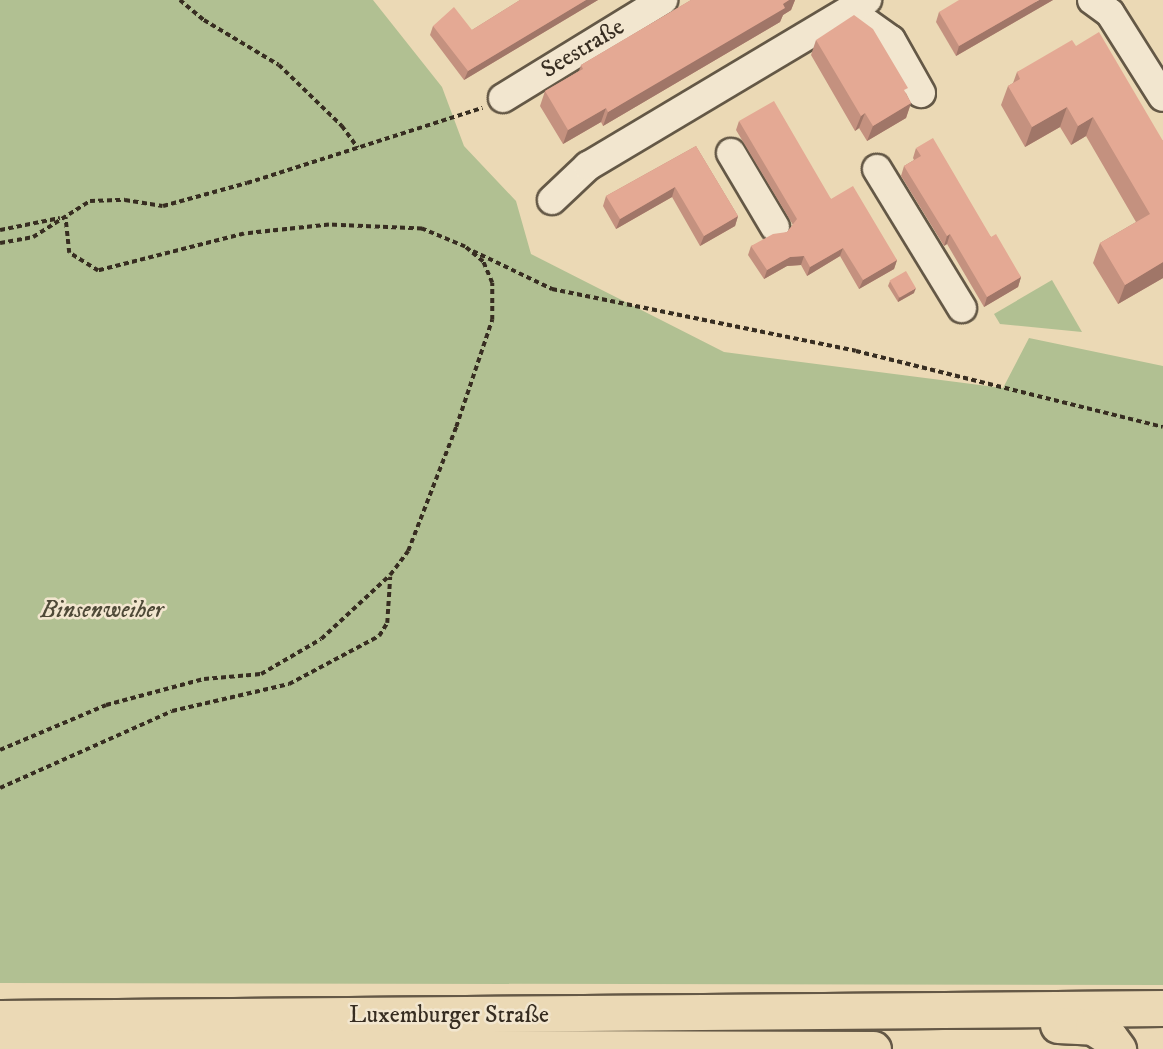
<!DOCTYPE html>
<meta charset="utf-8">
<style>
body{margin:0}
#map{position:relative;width:1163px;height:1049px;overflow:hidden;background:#ebd9b5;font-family:"IM FELL DW Pica",serif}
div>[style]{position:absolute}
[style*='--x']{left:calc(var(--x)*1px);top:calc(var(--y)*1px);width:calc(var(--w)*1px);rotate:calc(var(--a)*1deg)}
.green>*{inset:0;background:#b1c092}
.path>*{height:3.5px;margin-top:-1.75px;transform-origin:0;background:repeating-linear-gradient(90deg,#372d21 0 5px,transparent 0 8.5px)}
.roads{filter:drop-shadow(2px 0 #645846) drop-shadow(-2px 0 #645846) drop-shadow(0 2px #645846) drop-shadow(0 -2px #645846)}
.minor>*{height:28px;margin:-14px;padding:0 14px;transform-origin:14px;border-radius:14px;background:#f2e6cf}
.major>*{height:35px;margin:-17.5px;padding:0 17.5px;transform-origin:17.5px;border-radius:17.5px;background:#ebd9b5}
.wall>*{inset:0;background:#c4917f}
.shaded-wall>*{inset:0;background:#a07668}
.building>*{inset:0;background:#e4a994;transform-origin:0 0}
span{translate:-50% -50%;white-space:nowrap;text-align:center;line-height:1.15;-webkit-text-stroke:5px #f2e6cf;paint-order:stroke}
.street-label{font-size:24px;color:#372d21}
.park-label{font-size:24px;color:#4f4a38;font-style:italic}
</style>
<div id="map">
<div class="green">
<div style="clip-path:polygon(0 0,373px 0,442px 87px,464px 146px,516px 201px,531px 254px,724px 352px,1003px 388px,1029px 338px,1163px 366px,1163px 985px,0 983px)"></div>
<div style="clip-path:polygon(1052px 280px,1082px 332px,1000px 324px,994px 314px)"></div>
</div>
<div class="path">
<div style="--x:180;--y:0;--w:31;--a:40"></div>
<div style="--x:204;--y:20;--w:87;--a:31"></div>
<div style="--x:279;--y:65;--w:88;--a:44.1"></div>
<div style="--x:342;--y:126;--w:27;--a:54"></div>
<div style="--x:0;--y:230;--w:61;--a:-11.3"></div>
<div style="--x:0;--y:243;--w:34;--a:-10"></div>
<div style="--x:33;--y:237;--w:67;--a:-32.3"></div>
<div style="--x:90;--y:201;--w:35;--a:-2"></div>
<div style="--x:125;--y:200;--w:38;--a:9"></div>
<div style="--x:163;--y:206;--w:87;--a:-15.3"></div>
<div style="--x:247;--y:183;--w:247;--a:-17.7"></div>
<div style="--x:473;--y:251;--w:88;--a:25.7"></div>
<div style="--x:552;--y:289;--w:310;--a:11.5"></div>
<div style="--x:856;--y:351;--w:316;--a:13.9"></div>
<div style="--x:0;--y:750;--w:115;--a:-23"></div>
<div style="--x:106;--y:705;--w:101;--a:-14.9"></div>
<div style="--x:204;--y:679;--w:57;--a:-5"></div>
<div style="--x:261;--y:674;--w:69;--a:-30.3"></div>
<div style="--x:321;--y:639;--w:94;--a:-42.8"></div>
<div style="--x:390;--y:575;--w:30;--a:-53"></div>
<div style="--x:408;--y:551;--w:133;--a:-68.8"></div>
<div style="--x:456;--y:427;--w:113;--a:-71.4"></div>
<div style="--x:492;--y:320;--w:37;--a:-90"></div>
<div style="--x:492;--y:283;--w:23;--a:-113"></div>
<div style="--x:483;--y:262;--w:23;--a:-140"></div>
<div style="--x:465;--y:247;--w:47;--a:-157.3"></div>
<div style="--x:422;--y:229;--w:93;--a:-177.5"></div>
<div style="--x:329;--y:225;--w:85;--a:174"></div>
<div style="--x:244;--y:234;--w:151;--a:165.8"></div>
<div style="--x:98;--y:271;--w:34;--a:-148"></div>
<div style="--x:69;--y:253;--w:36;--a:-96"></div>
<div style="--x:0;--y:788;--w:188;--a:-24.1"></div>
<div style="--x:172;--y:711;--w:120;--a:-13"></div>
<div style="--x:289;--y:684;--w:102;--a:-28.1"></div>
<div style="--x:379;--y:636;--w:15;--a:-58"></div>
<div style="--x:387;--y:623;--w:46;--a:-86.3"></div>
</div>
<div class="roads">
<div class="minor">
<div style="--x:1092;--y:0;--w:22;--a:36"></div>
<div style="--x:1110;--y:13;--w:99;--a:57.8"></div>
<div style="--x:850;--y:11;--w:50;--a:35.3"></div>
<div style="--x:891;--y:40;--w:61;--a:60.5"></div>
<div style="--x:503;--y:98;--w:188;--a:-31.5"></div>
<div style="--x:731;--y:153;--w:86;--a:59.3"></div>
<div style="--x:877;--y:169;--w:163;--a:58.6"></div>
<div style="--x:552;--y:200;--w:50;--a:-43.4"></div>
<div style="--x:588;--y:166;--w:325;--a:-30.8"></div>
</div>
<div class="major">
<div style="--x:0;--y:1018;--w:1163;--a:-0.49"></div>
<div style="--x:1058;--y:1025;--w:35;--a:3"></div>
<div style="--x:1093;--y:1027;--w:20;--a:33"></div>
<div style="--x:1110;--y:1038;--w:14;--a:54"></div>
<div style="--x:0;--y:1047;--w:873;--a:0.13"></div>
</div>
</div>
<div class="wall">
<div style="clip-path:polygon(520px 0,598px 0,464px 80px,430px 35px,433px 26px,472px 30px)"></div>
<div style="clip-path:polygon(691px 0,795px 0,791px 10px,783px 15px,780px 22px,603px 126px,601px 122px,563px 144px,540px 106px,545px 91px,579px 71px,581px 65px)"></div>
<div style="clip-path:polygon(1053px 0,956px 56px,936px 22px,939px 12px)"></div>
<div style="clip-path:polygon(816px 40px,906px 93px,911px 103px,906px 118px,867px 141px,859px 128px,855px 131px,811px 55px)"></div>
<div style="clip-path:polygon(1076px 46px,1163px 141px,1163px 278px,1118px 304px,1093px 263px,1100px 243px,1136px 222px,1086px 136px,1071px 145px,1060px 127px,1025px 147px,1001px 105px,1008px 86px,1013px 83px,1017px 72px)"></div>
<div style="clip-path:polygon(739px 121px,831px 199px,897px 260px,894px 269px,859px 289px,840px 256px,807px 276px,801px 265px,787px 266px,764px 279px,748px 255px,751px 246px,787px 232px,793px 225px,736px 130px)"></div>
<div style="clip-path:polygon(696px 146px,738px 216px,735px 226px,700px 246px,672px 197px,616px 229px,603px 206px,606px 196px)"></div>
<div style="clip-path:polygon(916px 148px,991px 237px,1021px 277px,1018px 287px,984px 307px,947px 244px,944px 246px,901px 176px,904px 166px,914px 160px,913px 158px)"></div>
<div style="clip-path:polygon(890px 281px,914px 293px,898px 302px,888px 286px)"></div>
</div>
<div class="shaded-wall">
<div style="clip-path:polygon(586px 0,598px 0,464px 80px,468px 71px)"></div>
<div style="clip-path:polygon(789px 0,795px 0,791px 10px,783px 15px,780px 22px,603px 126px,608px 112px)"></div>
<div style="clip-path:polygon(1039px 0,1053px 0,956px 56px,959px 46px)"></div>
<div style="clip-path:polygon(911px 103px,906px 118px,867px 141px,873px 126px)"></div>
<div style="clip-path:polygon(1067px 107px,1060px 127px,1025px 147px,1032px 127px)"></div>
<div style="clip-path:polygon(606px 108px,601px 122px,563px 144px,568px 130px)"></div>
<div style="clip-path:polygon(865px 113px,859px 128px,855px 131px,861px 116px)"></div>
<div style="clip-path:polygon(1093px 117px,1086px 136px,1071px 145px,1078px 126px)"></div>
<div style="clip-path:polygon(675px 187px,672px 197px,616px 229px,620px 219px)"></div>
<div style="clip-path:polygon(738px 216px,735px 226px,700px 246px,704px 236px)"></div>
<div style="clip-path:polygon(950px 234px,947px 244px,944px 246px,947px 236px)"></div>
<div style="clip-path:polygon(843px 248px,840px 256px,807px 276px,810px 267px)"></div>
<div style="clip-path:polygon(804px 256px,801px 265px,787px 266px,764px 279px,767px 270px,790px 257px)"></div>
<div style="clip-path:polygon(897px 260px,894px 269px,859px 289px,863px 280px)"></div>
<div style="clip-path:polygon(1163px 262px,1163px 278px,1118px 304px,1125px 285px)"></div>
<div style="clip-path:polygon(1021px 277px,1018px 287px,984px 307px,987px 297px)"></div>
<div style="clip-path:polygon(916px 288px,914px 293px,898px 302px,899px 297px)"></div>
</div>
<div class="building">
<div style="clip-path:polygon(520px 0,586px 0,468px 71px,433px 26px,454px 7px,472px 30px)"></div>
<div style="clip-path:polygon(691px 0,789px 0,783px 4px,785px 8px,608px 112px,606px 108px,568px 130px,545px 91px,583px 69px,581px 65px)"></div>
<div style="clip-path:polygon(959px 0,1039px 0,959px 46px,939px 12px)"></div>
<div style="clip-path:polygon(854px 15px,873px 29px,908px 88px,904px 90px,911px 103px,873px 126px,865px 113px,861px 116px,816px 40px)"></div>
<div style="clip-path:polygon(1099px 32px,1163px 141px,1163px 262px,1125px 285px,1100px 243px,1150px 214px,1093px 117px,1078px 126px,1067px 107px,1032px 127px,1008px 86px,1020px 79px,1017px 72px,1072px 40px,1076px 46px)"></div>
<div style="clip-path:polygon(774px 101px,831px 199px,853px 186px,897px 260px,863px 280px,843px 248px,810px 267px,804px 256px,790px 257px,767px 270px,751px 246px,773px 234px,787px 232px,797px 219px,739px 121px)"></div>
<div style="clip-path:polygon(933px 138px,991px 237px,996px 234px,1021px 277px,987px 297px,950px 234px,947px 236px,904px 166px,921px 156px,916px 148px)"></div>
<div style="clip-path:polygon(696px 146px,738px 216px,704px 236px,675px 187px,620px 219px,606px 196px)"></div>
<div style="left:906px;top:271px;width:20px;height:19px;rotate:60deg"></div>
</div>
<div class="street-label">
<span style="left:583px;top:49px;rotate:-31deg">Seestraße</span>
<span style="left:449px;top:1016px">Luxemburger Straße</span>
</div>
<div class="park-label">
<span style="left:102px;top:611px">Binsenweiher</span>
</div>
</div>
